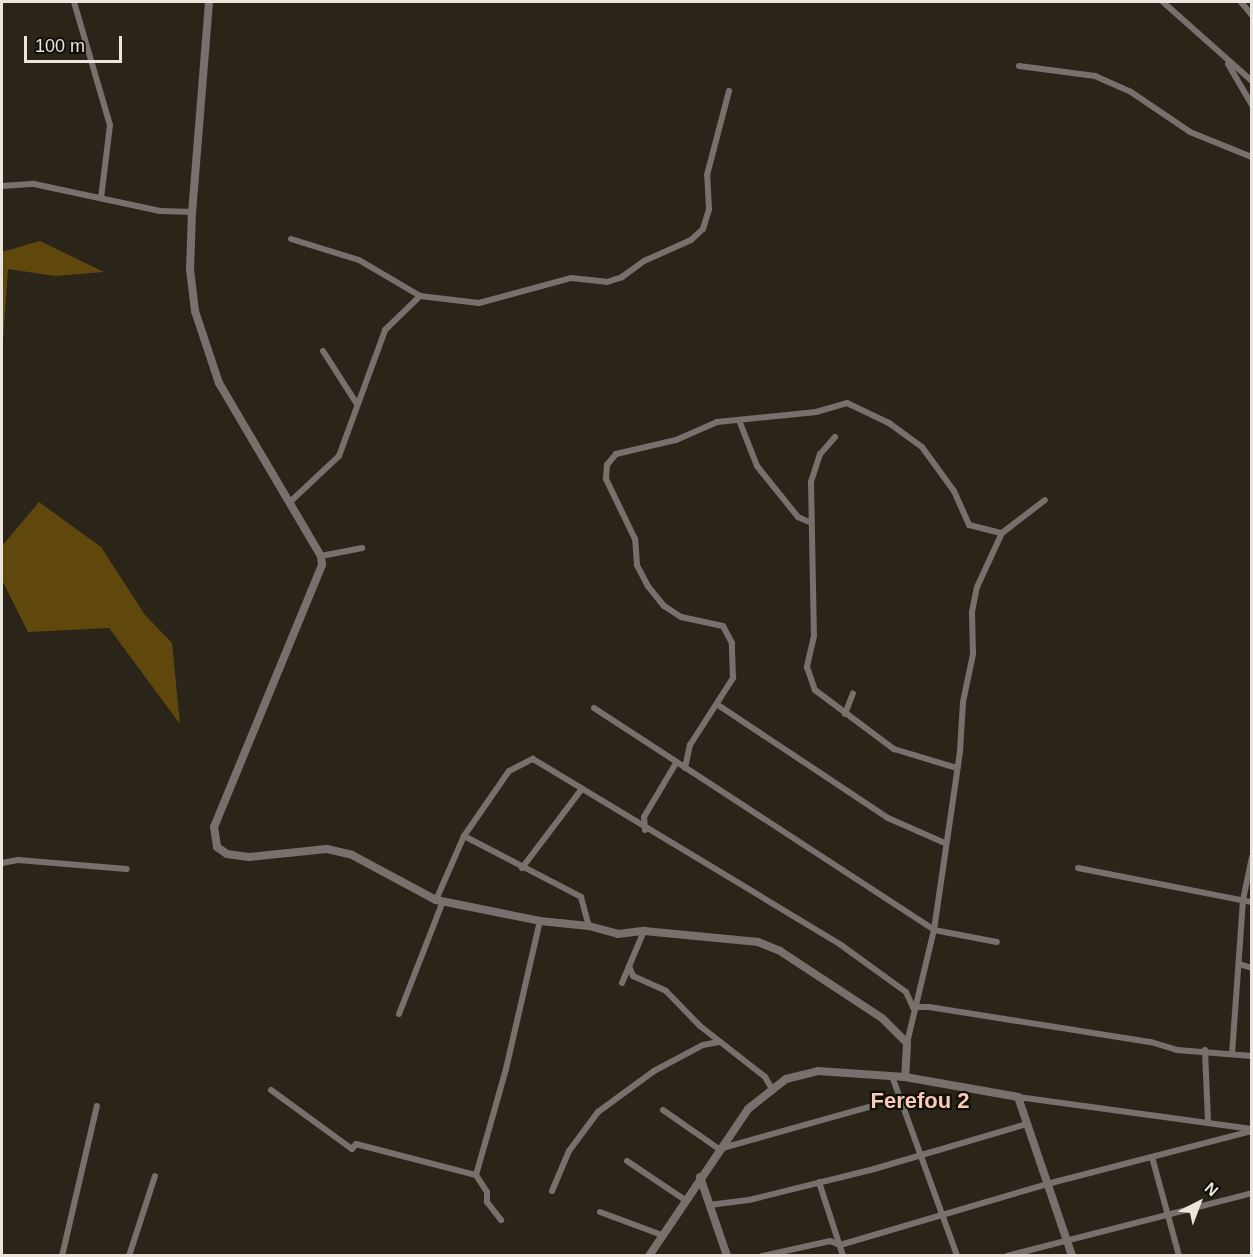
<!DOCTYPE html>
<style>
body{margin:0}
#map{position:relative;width:1253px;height:1257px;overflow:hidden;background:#2b2519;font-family:Arial,sans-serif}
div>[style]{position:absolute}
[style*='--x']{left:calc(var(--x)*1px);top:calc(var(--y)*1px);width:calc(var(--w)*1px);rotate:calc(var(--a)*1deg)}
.forest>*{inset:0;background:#60480c}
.minor>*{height:6px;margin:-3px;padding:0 3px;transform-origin:3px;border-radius:3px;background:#77716d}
.tertiary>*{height:8px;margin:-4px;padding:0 4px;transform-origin:4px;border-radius:4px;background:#77716d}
span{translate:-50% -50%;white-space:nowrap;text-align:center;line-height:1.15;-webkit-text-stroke:4.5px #110f09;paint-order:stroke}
.neighbourhood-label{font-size:22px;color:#f9cab6;font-weight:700}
.frame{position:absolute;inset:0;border:3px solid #eae6de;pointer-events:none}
.north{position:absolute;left:1169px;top:1173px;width:60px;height:60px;-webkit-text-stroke:4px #110f09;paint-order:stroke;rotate:42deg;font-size:16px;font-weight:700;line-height:24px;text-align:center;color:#eae6de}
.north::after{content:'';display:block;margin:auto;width:21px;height:27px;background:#eae6de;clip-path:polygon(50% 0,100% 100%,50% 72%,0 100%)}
.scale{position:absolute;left:24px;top:36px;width:98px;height:27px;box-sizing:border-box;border:3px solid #eae6de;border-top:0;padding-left:8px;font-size:18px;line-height:21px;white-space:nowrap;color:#eae6de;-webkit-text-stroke:4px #110f09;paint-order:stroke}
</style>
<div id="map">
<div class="forest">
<div style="clip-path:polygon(40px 241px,104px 272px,55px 276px,8px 269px,2px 355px,2px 252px)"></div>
<div style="clip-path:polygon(39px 502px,101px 547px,145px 615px,172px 643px,180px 724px,109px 628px,28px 632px,2px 580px,2px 546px)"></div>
</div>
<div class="minor">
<div style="--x:74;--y:2;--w:128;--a:73.7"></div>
<div style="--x:110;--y:125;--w:74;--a:97"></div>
<div style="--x:1163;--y:2;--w:119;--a:41.6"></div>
<div style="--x:1241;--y:2;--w:17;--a:50"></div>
<div style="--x:1228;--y:64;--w:48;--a:59.7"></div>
<div style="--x:1019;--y:66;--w:77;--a:7.5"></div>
<div style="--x:1095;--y:76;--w:39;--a:24"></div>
<div style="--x:1131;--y:92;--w:71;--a:34.1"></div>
<div style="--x:1190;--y:132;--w:67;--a:22"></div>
<div style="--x:2;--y:186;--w:32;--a:-4"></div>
<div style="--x:34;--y:184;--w:129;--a:12.1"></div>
<div style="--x:160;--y:211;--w:32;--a:2"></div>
<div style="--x:291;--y:239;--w:71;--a:17.2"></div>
<div style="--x:359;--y:260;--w:71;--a:30.5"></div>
<div style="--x:420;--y:296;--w:59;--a:6.8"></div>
<div style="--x:479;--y:303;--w:95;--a:-15.2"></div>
<div style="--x:571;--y:278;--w:36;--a:6"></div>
<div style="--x:607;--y:282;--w:16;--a:-18"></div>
<div style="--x:622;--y:277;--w:27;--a:-36"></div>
<div style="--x:644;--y:261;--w:51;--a:-24.1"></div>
<div style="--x:691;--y:240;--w:16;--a:-43"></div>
<div style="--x:703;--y:229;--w:21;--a:-73"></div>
<div style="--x:709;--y:209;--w:34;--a:-93"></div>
<div style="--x:707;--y:175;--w:87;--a:-75.3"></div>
<div style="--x:323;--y:351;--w:63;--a:57.3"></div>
<div style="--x:739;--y:420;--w:49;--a:68.6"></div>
<div style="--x:757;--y:466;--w:65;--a:51.2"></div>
<div style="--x:798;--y:517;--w:12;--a:24"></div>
<div style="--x:835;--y:437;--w:23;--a:131"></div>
<div style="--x:820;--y:454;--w:29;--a:108"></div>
<div style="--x:811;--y:482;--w:154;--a:88.9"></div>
<div style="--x:814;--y:636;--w:32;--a:103"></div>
<div style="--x:807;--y:667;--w:24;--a:71"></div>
<div style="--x:815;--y:690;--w:99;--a:36.8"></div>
<div style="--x:894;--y:749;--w:66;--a:16.8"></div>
<div style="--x:290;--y:502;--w:67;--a:-43.2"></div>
<div style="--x:339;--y:456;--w:134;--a:-69.9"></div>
<div style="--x:385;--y:330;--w:49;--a:-44.2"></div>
<div style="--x:321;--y:556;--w:42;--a:-11"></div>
<div style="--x:718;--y:705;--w:204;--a:33.6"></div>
<div style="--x:888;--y:818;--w:62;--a:23.7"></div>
<div style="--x:594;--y:708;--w:406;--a:33.1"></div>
<div style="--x:934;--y:930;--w:64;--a:10.8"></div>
<div style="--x:845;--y:714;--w:22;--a:-69"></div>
<div style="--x:685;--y:768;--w:24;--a:-78"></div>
<div style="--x:690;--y:745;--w:80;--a:-57.3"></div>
<div style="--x:733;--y:678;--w:35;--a:-92"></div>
<div style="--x:732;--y:643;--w:19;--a:-118"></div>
<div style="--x:723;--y:626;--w:43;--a:-167.9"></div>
<div style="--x:681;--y:617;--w:20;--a:-147"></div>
<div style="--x:664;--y:606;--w:26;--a:-129"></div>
<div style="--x:648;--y:586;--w:24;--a:-118"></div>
<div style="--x:637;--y:565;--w:26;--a:-94"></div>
<div style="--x:635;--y:539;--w:67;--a:-115.8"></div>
<div style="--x:606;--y:479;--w:14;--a:-86"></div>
<div style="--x:607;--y:465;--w:14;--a:-51"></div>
<div style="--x:616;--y:454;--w:62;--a:-13.1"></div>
<div style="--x:676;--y:440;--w:45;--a:-23.7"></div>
<div style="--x:717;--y:422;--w:100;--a:-5.8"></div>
<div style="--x:816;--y:412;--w:32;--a:-16"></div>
<div style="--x:847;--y:403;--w:47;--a:25.5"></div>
<div style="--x:889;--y:423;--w:41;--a:36"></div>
<div style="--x:922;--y:447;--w:54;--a:54"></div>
<div style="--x:954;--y:491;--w:37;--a:66"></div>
<div style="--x:969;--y:525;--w:34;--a:14"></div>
<div style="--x:645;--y:830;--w:13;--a:-94"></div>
<div style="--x:644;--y:817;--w:63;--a:-59.3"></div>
<div style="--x:464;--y:836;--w:132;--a:27.5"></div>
<div style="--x:581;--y:897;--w:30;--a:75"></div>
<div style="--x:2;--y:863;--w:16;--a:-11"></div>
<div style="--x:18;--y:860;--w:109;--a:4.7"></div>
<div style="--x:522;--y:868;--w:98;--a:-52.9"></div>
<div style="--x:1078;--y:868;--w:177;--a:11.1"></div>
<div style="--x:436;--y:900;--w:70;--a:-66.4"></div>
<div style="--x:464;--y:836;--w:79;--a:-55.3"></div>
<div style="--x:509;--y:771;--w:27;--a:-27"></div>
<div style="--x:533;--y:759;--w:360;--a:31.1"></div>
<div style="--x:841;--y:945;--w:80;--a:35.9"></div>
<div style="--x:906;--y:992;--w:17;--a:65"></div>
<div style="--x:913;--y:1007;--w:16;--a:0"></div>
<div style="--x:929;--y:1007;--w:225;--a:9"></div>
<div style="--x:1151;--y:1042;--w:27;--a:17"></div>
<div style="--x:1177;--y:1050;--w:75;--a:4.6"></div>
<div style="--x:1239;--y:964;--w:14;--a:17"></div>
<div style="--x:629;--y:966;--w:11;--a:68"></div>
<div style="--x:633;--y:976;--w:36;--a:24"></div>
<div style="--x:666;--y:991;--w:49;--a:45.8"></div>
<div style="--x:700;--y:1026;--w:83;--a:38.1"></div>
<div style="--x:765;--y:1077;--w:14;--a:60"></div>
<div style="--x:622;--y:983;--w:56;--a:-67.1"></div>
<div style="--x:399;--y:1014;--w:121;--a:-68.7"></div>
<div style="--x:907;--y:1043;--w:116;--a:-76.6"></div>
<div style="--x:934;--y:930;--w:181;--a:-81.7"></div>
<div style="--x:960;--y:751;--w:49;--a:-86.5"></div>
<div style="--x:963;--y:702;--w:49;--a:-78.2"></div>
<div style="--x:973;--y:654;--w:42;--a:-91.4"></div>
<div style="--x:972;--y:612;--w:25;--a:-79"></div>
<div style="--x:977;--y:587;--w:60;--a:-65.2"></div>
<div style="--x:1002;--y:533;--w:54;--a:-37.5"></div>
<div style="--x:1205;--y:1050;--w:73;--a:87.6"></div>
<div style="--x:1232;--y:1054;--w:154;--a:-85.9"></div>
<div style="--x:1243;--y:900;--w:44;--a:-78.2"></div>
<div style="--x:892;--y:1076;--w:191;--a:70.1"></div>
<div style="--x:271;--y:1090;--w:100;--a:36.1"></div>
<div style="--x:352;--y:1149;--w:6;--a:-51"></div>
<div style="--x:356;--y:1144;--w:124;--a:14.5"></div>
<div style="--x:476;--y:1175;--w:20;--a:57"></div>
<div style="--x:487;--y:1192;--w:10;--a:90"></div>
<div style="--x:487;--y:1202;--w:23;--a:52"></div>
<div style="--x:1018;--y:1097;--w:236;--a:7.8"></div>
<div style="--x:663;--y:1110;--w:68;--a:34.9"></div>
<div style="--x:719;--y:1149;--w:155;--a:-15.7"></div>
<div style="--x:1152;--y:1157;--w:103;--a:74.7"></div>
<div style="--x:627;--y:1161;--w:70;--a:33.9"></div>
<div style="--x:476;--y:1175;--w:110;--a:-74.2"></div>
<div style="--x:506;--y:1069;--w:152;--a:-77.1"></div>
<div style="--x:819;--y:1182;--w:78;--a:72"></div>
<div style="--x:552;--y:1191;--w:43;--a:-67"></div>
<div style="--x:569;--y:1151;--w:49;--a:-53.4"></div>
<div style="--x:598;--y:1112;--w:69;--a:-36.2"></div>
<div style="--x:654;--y:1071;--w:55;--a:-28"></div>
<div style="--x:703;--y:1045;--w:16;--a:-11"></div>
<div style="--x:709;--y:1205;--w:40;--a:-7.1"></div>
<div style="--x:749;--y:1200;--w:129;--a:-13.9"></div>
<div style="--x:874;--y:1169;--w:159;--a:-16.4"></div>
<div style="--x:600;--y:1212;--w:66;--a:20.4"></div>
<div style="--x:62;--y:1256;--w:154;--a:-76.9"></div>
<div style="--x:129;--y:1256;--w:84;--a:-72"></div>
<div style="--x:762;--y:1256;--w:70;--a:-12.4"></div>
<div style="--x:830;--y:1241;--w:11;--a:22"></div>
<div style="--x:840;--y:1245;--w:216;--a:-16.4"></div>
<div style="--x:1047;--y:1184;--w:212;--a:-14.5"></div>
<div style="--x:1007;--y:1256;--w:253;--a:-14.4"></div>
</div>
<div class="tertiary">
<div style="--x:209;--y:2;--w:211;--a:94.6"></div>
<div style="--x:192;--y:212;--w:57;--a:92"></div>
<div style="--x:190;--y:269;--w:42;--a:83.2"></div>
<div style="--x:195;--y:311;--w:76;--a:71.6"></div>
<div style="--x:219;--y:383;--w:201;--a:59.5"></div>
<div style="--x:321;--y:556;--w:9;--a:84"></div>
<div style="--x:322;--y:565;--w:283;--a:112.4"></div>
<div style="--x:214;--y:827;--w:20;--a:81"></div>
<div style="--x:217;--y:847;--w:12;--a:35"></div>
<div style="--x:227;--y:854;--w:22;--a:8"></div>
<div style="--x:249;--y:857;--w:78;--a:-5.9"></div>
<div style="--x:327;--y:849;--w:26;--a:13"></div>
<div style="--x:352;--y:855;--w:95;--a:28.2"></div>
<div style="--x:436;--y:900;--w:106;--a:11.4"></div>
<div style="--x:540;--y:921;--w:49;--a:5.8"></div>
<div style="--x:589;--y:926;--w:30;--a:15"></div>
<div style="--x:618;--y:934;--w:26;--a:-7"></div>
<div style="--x:644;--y:931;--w:115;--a:5.5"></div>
<div style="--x:758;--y:942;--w:24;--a:22"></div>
<div style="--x:780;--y:951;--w:122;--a:33.3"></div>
<div style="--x:882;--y:1018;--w:35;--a:45"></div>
<div style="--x:907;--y:1043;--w:34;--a:93"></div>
<div style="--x:700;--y:1177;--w:83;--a:71.1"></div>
<div style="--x:649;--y:1256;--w:177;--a:-56"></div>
<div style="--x:748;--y:1109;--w:48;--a:-38.3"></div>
<div style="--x:786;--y:1079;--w:33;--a:-14"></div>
<div style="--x:818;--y:1071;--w:87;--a:3.9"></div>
<div style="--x:905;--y:1077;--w:115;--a:10"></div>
<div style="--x:1018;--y:1097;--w:168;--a:71.2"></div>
</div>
<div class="neighbourhood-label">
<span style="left:920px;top:1101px">Ferefou 2</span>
</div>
<div class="frame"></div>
<div class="north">N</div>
<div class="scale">100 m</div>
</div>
